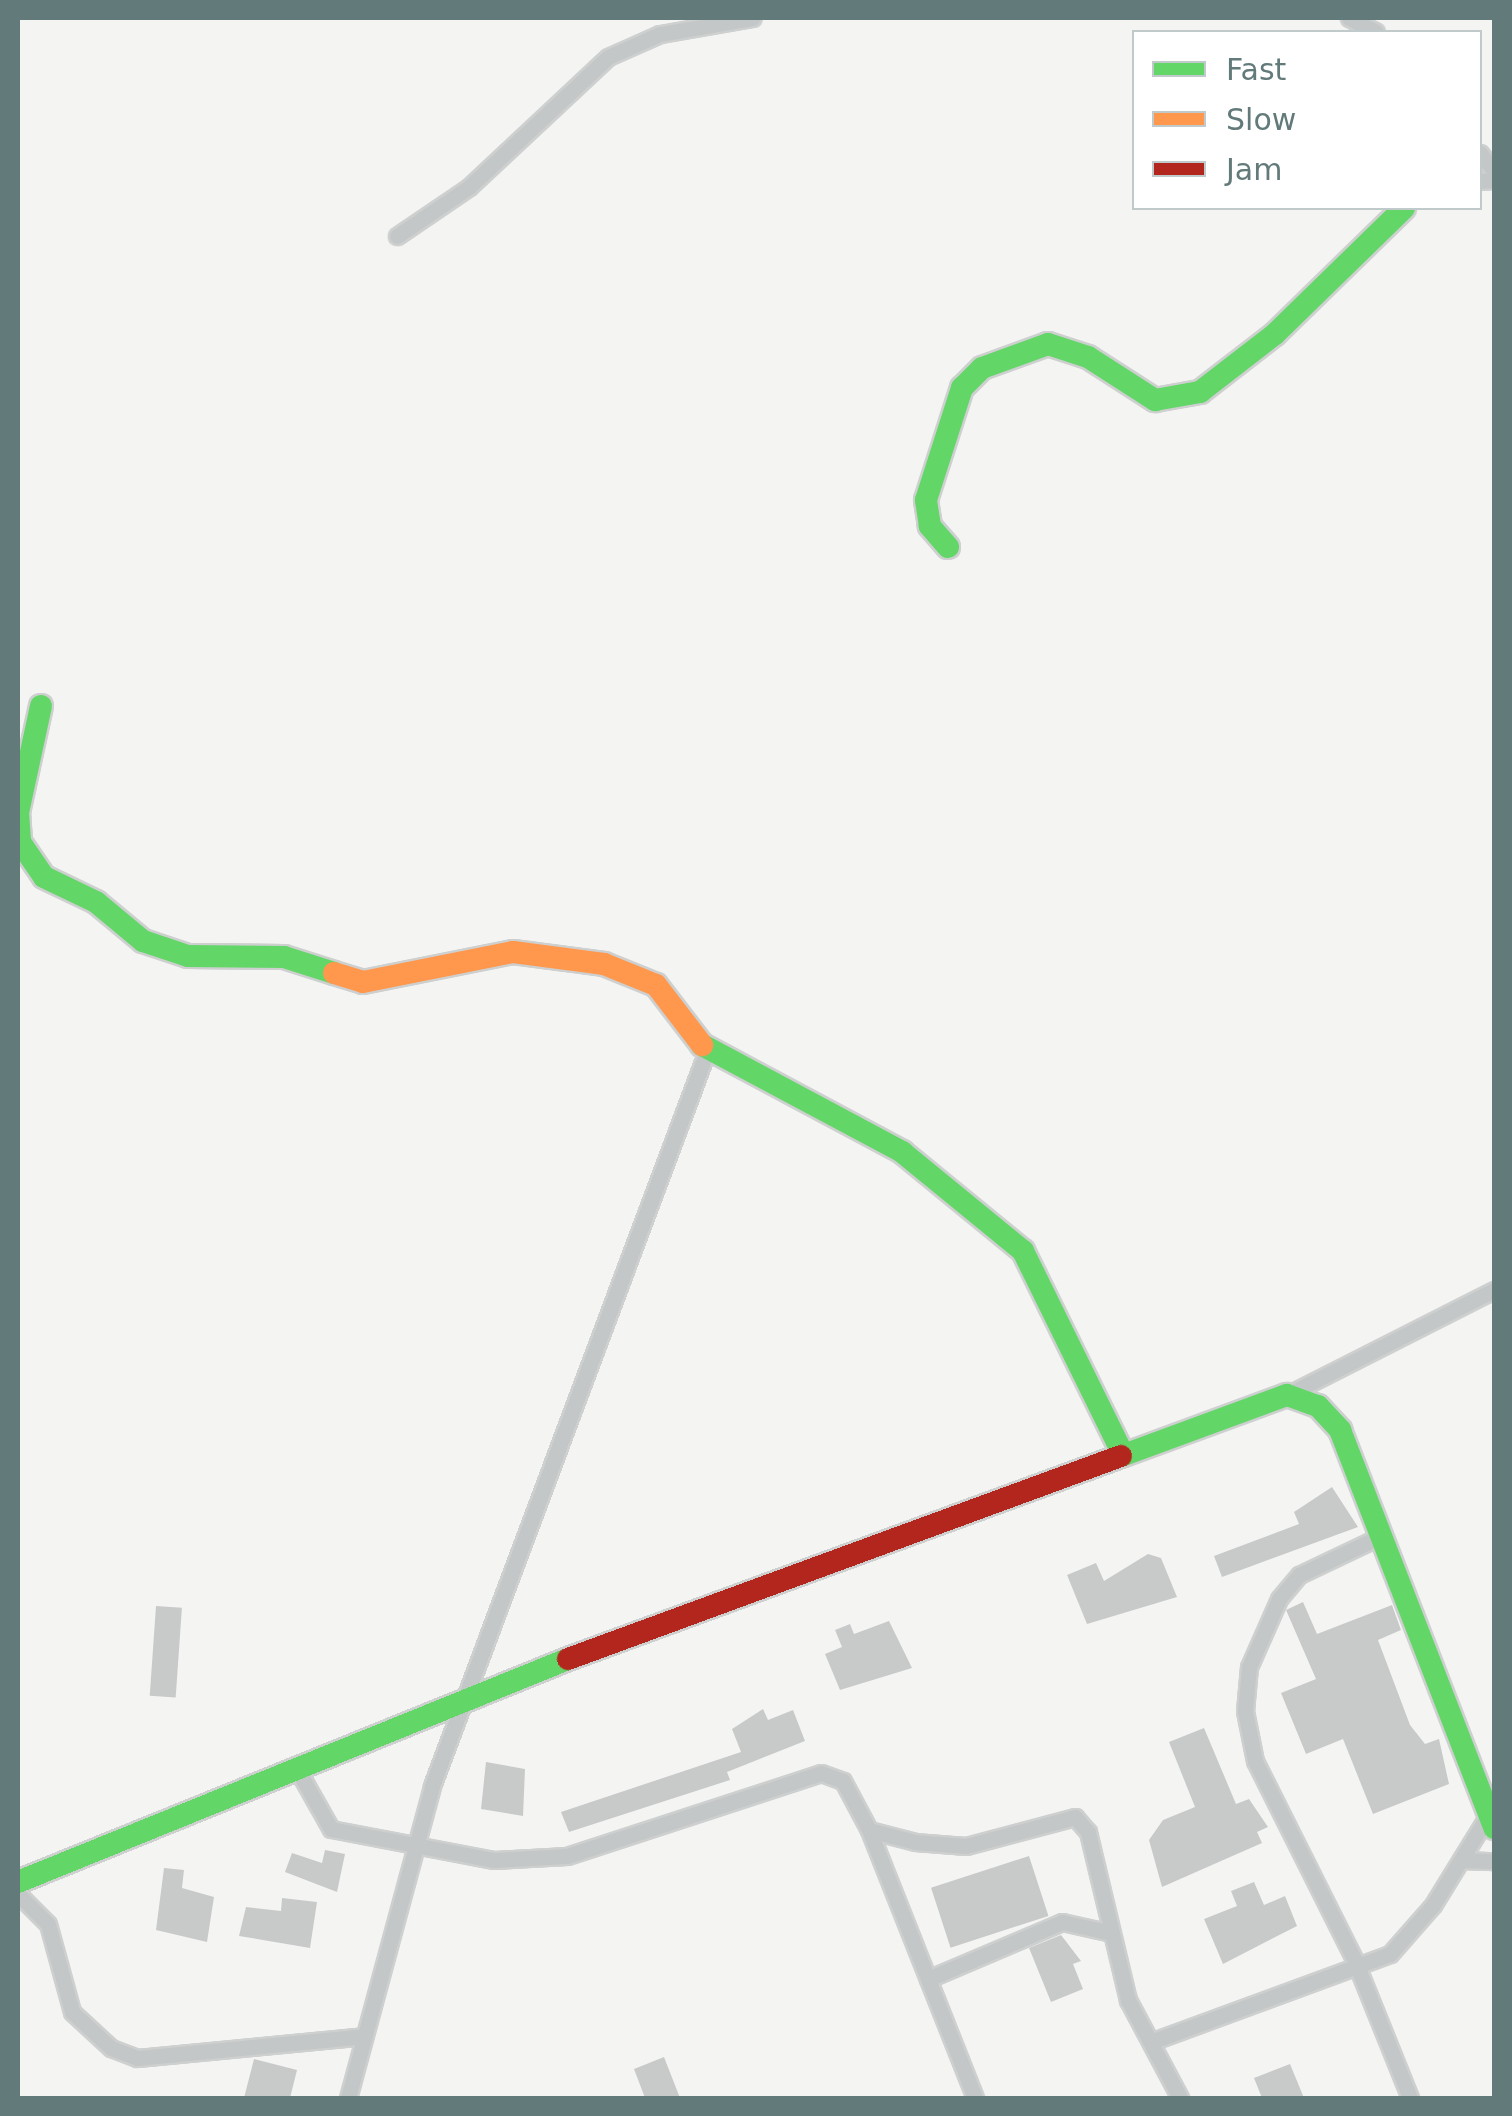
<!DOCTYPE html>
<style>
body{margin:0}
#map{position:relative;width:1512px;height:2116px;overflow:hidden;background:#f4f4f3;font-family:"DejaVu Sans",sans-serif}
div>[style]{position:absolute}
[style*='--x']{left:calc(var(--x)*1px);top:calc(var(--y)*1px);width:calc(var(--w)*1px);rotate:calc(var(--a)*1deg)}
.building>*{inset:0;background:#c8caca;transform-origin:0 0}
.roads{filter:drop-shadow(2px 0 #ced0d0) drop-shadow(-2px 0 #ced0d0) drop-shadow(0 2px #ced0d0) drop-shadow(0 -2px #ced0d0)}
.street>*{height:15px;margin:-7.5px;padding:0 7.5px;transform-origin:7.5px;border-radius:7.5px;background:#c4c7c7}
.fast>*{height:22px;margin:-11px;padding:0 11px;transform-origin:11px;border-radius:11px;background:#63d668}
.slow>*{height:22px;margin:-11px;padding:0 11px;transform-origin:11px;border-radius:11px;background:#ff974d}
.jam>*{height:22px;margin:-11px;padding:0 11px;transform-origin:11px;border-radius:11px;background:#b3261e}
span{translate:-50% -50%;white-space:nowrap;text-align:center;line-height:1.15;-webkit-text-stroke:10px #fff;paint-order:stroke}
.frame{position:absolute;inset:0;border:20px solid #637a7a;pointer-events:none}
.legend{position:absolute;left:1132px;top:30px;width:350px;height:180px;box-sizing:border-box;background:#fff;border:2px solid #c1caca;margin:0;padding:12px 18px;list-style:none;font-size:30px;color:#637a7a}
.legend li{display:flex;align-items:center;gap:20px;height:50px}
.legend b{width:50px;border:2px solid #c1caca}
</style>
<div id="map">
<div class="building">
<div style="clip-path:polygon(1332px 1487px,1358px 1527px,1222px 1577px,1214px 1556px,1299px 1524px,1294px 1512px)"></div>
<div style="clip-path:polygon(1148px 1554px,1161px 1558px,1177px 1597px,1087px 1624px,1067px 1575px,1096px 1563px,1104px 1581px)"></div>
<div style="clip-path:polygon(1303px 1602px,1317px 1634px,1392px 1605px,1401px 1630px,1378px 1640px,1410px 1725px,1425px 1744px,1439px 1739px,1449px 1784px,1373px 1814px,1343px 1739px,1306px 1754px,1281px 1693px,1316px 1679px,1286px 1610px)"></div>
<div style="left:156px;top:1606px;width:26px;height:90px;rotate:4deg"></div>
<div style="clip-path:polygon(889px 1621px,912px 1668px,840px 1690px,825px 1654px,842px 1647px,835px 1630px,850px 1624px,854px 1634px)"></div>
<div style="clip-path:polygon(763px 1709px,768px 1720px,793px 1710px,805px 1741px,727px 1772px,730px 1780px,569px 1832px,561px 1812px,741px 1752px,732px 1729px)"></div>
<div style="clip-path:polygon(1204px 1728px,1236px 1804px,1249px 1799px,1268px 1827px,1257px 1832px,1262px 1843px,1162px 1887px,1149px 1840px,1163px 1820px,1195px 1807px,1169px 1742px)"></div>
<div style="clip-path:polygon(486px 1762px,525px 1769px,523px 1816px,481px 1809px)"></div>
<div style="clip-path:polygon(325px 1850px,345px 1854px,337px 1892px,285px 1872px,292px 1853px,322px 1863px)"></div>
<div style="left:1029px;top:1856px;width:63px;height:103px;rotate:72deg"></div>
<div style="clip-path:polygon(164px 1868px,184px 1870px,182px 1888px,214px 1897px,207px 1942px,156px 1930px)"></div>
<div style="clip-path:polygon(1254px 1882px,1264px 1905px,1285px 1896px,1297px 1926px,1223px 1964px,1204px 1919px,1237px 1906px,1231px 1891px)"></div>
<div style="clip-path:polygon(282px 1898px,317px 1902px,310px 1948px,239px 1936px,246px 1907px,281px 1911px)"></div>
<div style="clip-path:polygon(1061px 1935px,1081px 1961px,1073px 1964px,1083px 1989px,1051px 2002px,1029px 1948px)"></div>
<div style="clip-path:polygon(664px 2057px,680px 2098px,645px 2098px,634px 2069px)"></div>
<div style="clip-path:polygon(254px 2059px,297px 2070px,290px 2098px,244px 2098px)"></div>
<div style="clip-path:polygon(1290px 2064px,1304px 2098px,1262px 2098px,1254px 2078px)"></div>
</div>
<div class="roads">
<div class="street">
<div style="--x:1349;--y:18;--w:30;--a:27"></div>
<div style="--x:1480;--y:153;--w:23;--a:52"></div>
<div style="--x:1480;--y:181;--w:14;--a:-4"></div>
<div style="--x:397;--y:236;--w:87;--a:-34.2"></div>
<div style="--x:469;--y:187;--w:190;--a:-43.1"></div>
<div style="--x:608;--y:57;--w:57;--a:-23.9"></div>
<div style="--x:660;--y:34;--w:94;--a:-9.8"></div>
<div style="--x:1287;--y:1395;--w:232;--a:-26.9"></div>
<div style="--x:1383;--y:1535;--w:93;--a:154.5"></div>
<div style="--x:1299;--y:1575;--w:31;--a:130"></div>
<div style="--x:1279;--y:1599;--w:74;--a:113.8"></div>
<div style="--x:1249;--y:1667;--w:44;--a:95.2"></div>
<div style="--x:1245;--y:1711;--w:51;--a:78.7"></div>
<div style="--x:1255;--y:1761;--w:224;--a:63.4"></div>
<div style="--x:1355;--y:1961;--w:148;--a:68.1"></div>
<div style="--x:296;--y:1767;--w:71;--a:60.6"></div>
<div style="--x:331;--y:1829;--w:166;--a:10.8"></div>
<div style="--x:494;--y:1860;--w:73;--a:-3.1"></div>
<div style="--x:567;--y:1856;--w:267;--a:-18.1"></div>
<div style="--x:821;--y:1773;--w:23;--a:20"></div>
<div style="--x:843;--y:1781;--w:55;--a:62"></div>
<div style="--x:869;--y:1830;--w:48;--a:14.6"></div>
<div style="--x:915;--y:1842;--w:51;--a:4.5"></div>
<div style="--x:966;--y:1846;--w:113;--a:-14.9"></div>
<div style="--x:1075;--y:1817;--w:20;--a:49"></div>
<div style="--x:1088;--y:1832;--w:173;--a:76.6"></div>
<div style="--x:1128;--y:2000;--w:111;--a:62"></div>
<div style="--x:869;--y:1830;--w:288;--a:68.4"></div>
<div style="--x:1461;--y:1860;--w:33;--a:2"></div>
<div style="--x:18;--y:1894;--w:42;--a:45"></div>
<div style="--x:48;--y:1924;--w:91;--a:74.7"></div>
<div style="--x:72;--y:2012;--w:53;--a:42.7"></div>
<div style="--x:111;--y:2048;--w:28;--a:21"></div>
<div style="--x:137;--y:2058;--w:228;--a:-5.5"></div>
<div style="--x:928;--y:1979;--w:146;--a:-23"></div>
<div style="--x:1062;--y:1922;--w:46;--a:12.5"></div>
<div style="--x:1156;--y:2040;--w:249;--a:-20.2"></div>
<div style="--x:1390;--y:1954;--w:65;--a:-48.7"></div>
<div style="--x:1433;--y:1905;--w:107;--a:-58.4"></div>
<div style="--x:348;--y:2098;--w:323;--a:-74.9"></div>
<div style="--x:432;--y:1786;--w:782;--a:-69.48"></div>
</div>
<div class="fast">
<div style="--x:948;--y:547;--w:28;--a:-131"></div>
<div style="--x:930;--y:526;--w:26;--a:-99"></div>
<div style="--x:926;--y:500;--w:118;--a:-72.2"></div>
<div style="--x:962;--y:388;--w:28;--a:-45"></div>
<div style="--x:982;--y:368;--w:70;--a:-20"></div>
<div style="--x:1048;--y:344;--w:42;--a:18"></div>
<div style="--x:1088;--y:357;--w:80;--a:32.7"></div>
<div style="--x:1155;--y:400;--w:46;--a:-10.1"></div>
<div style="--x:1200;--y:392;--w:95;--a:-37.7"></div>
<div style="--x:1275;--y:334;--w:180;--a:-44.3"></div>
<div style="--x:41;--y:706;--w:108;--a:102.2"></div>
<div style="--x:18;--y:812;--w:30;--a:86"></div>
<div style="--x:20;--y:842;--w:42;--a:55.6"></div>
<div style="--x:44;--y:877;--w:58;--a:25.7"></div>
<div style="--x:96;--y:902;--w:61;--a:39.7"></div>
<div style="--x:143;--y:941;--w:47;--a:18.4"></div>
<div style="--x:188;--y:956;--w:96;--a:0.6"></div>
<div style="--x:284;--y:957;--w:52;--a:17.7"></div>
<div style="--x:702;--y:1045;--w:227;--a:28.1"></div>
<div style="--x:902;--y:1152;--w:156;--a:39.3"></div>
<div style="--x:1023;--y:1251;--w:222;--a:63.8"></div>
<div style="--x:1121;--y:1456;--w:177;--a:-20.2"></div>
<div style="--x:1287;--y:1395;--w:33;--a:20"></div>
<div style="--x:1318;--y:1406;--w:33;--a:47"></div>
<div style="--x:1340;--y:1430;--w:427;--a:68.8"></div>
<div style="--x:18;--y:1882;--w:593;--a:-22.07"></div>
</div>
<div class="slow">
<div style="--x:334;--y:973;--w:30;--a:17"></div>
<div style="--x:363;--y:982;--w:153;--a:-11.3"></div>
<div style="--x:513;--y:952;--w:92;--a:7.5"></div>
<div style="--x:604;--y:964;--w:56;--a:22"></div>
<div style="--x:656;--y:985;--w:76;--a:52.5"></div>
</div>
<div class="jam">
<div style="--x:568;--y:1659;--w:589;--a:-20.16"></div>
</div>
</div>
<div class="frame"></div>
<ul class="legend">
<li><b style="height:12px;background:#63d668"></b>Fast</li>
<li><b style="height:12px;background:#ff974d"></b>Slow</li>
<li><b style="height:12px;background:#b3261e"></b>Jam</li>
</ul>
</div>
